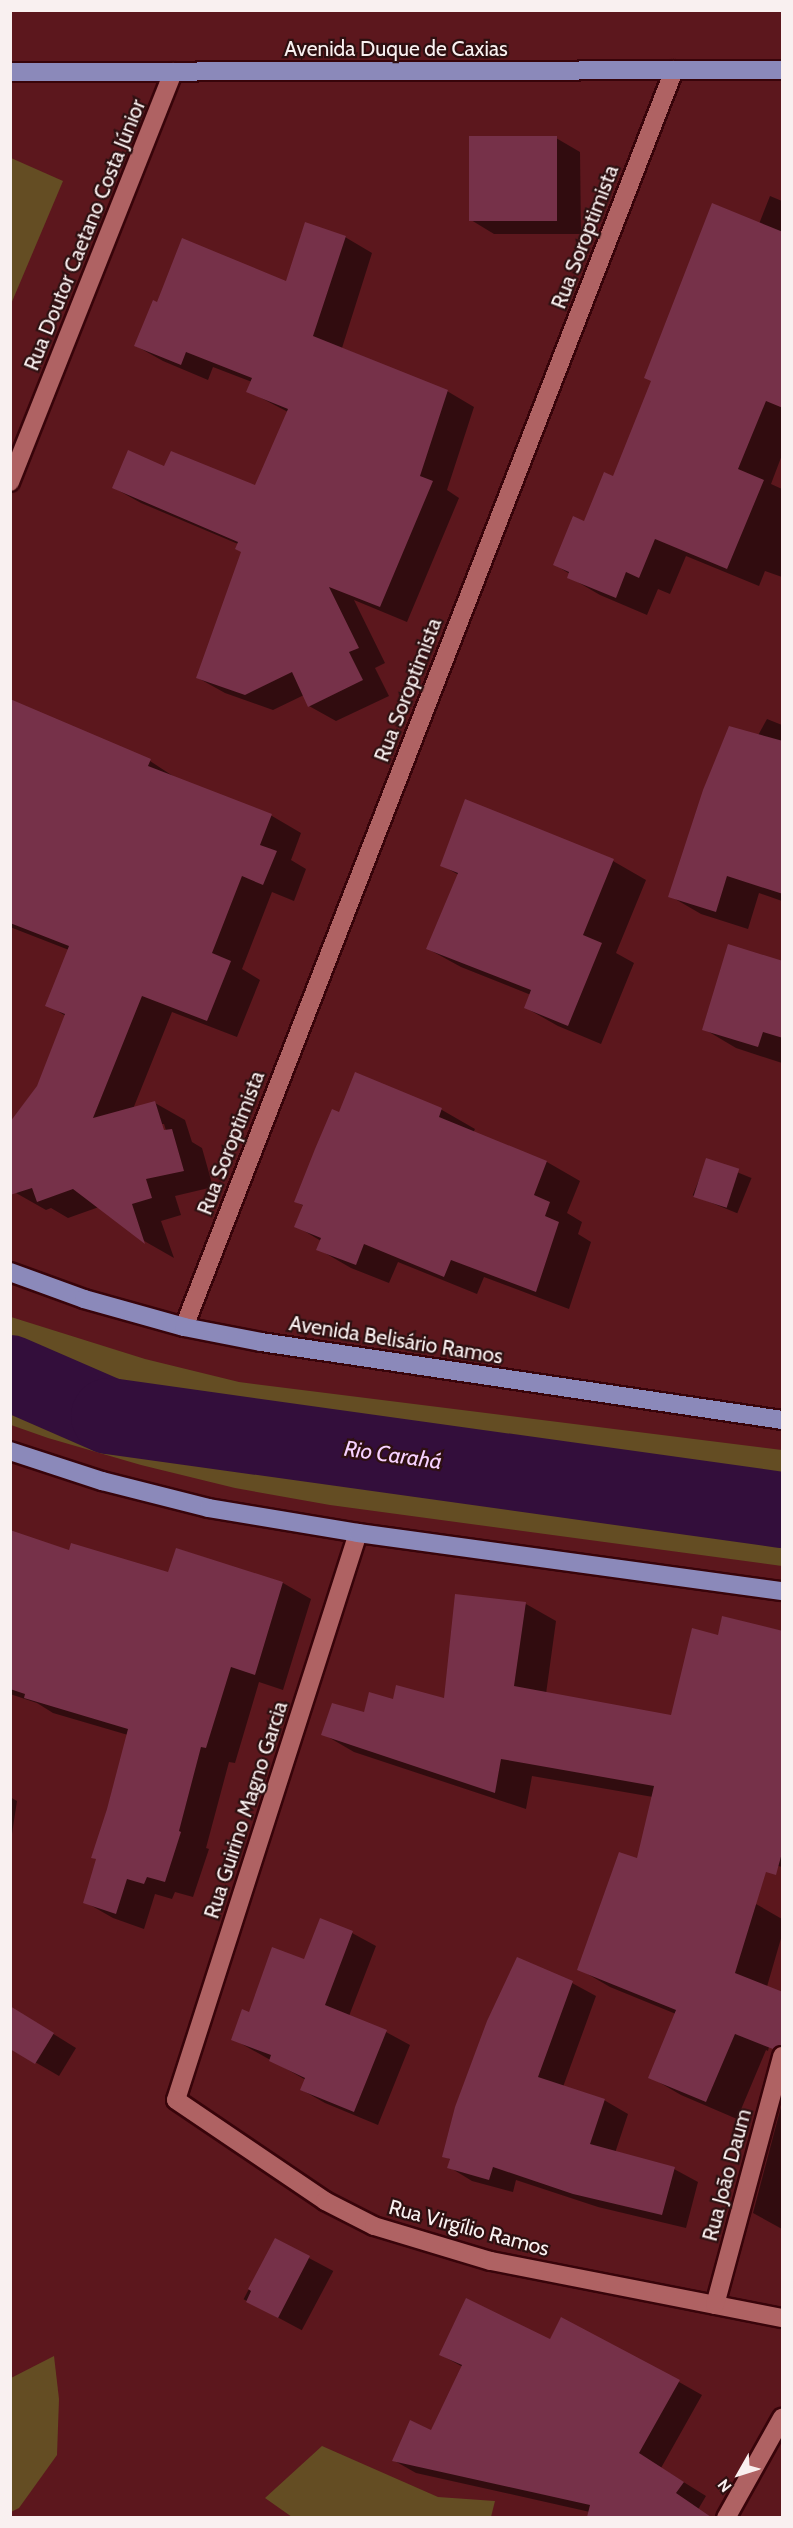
<!DOCTYPE html>
<meta charset="utf-8">
<style>
body{margin:0}
#map{position:relative;width:793px;height:2528px;overflow:hidden;background:#5c171d;font-family:Cabin,sans-serif}
div>[style]{position:absolute}
[style*='--x']{left:calc(var(--x)*1px);top:calc(var(--y)*1px);width:calc(var(--w)*1px);rotate:calc(var(--a)*1deg)}
.green>*{inset:0;background:#644d23}
.shadow>*{inset:0;background:#0007;transform-origin:0 0}
.river>*{height:76px;margin:-38px;padding:0 38px;transform-origin:38px;border-radius:38px;background:#330e3b}
.building>*{inset:0;background:#763149;transform-origin:0 0}
.roads{filter:drop-shadow(2px 0 #38040a) drop-shadow(-2px 0 #38040a) drop-shadow(0 2px #38040a) drop-shadow(0 -2px #38040a)}
.minor>*{height:18px;margin:-9px;padding:0 9px;transform-origin:9px;border-radius:9px;background:#af6263}
.major>*{height:18px;margin:-9px;padding:0 9px;transform-origin:9px;border-radius:9px;background:#8b89ba}
span{translate:-50% -50%;white-space:nowrap;text-align:center;line-height:1.15;-webkit-text-stroke:4.5px #2e1011;paint-order:stroke}
.street-label{font-size:21px;color:#f9f0f0}
.water-label{font-size:22px;color:#f7d2ff;font-style:italic}
.frame{position:absolute;inset:0;border:12px solid #f9f0f0;pointer-events:none}
.north{position:absolute;left:709px;top:2444px;width:60px;height:60px;-webkit-text-stroke:4px #2e1011;paint-order:stroke;rotate:231deg;font-size:16px;font-weight:700;line-height:24px;text-align:center;color:#f9f0f0}
.north::after{content:'';display:block;margin:auto;width:21px;height:27px;background:#f9f0f0;clip-path:polygon(50% 0,100% 100%,50% 72%,0 100%)}
</style>
<div id="map">
<div class="green">
<div style="clip-path:polygon(11px 158px,63px 181px,11px 304px)"></div>
<div style="clip-path:polygon(11px 1317px,145px 1359px,239px 1382px,782px 1450px,782px 1566px,330px 1505px,235px 1488px,141px 1465px,48px 1438px,11px 1425px)"></div>
<div style="clip-path:polygon(54px 2356px,59px 2399px,57px 2455px,19px 2508px,11px 2512px,11px 2378px)"></div>
<div style="clip-path:polygon(322px 2446px,438px 2497px,495px 2501px,491px 2517px,292px 2517px,265px 2498px)"></div>
</div>
<div class="shadow">
<div style="clip-path:polygon(556px 138px,580px 152px,581px 234px,494px 234px,471px 220px)"></div>
<div style="clip-path:polygon(770px 196px,782px 201px,782px 455px,771px 484px,782px 489px,782px 577px,765px 571px,759px 586px,686px 556px,670px 594px,658px 589px,647px 615px,600px 595px,569px 577px,570px 574px,555px 565px,614px 478px,759px 224px)"></div>
<div style="clip-path:polygon(345px 237px,372px 253px,342px 348px,447px 391px,474px 407px,447px 490px,459px 498px,407px 622px,354px 600px,385px 663px,375px 668px,389px 696px,336px 721px,309px 706px,304px 695px,273px 710px,225px 693px,198px 678px,242px 552px,238px 544px,141px 503px,114px 488px,165px 468px,255px 487px,288px 412px,248px 391px,252px 382px,213px 367px,208px 380px,163px 361px,136px 346px,158px 304px,286px 283px)"></div>
<div style="clip-path:polygon(evenodd,10px 702px,150px 761px,179px 780px,272px 816px,301px 833px,291px 860px,306px 869px,294px 901px,272px 892px,242px 969px,260px 980px,237px 1037px,172px 1012px,133px 1109px,155px 1103px,185px 1120px,192px 1142px,202px 1148px,213px 1187px,175px 1196px,181px 1215px,161px 1221px,174px 1258px,146px 1242px,99px 1207px,68px 1218px,51px 1208px,46px 1210px,16px 1193px,38px 1087px,66px 1016px,47px 1005px,69px 950px,10px 927px,10px 702px,161px 1124px,164px 1124px,168px 1137px,165px 1138px,161px 1124px)"></div>
<div style="clip-path:polygon(767px 719px,782px 725px,782px 901px,759px 893px,748px 929px,701px 914px,670px 896px)"></div>
<div style="clip-path:polygon(613px 861px,646px 880px,616px 953px,634px 963px,601px 1044px,558px 1026px,526px 1008px,531px 995px,461px 967px,428px 949px,459px 875px,441px 865px)"></div>
<div style="clip-path:polygon(782px 963px,782px 1063px,736px 1048px,704px 1029px)"></div>
<div style="clip-path:polygon(356px 1074px,442px 1110px,475px 1129px,473px 1133px,547px 1162px,580px 1181px,567px 1213px,582px 1222px,578px 1234px,591px 1242px,569px 1309px,484px 1277px,477px 1294px,398px 1262px,389px 1283px,351px 1268px,318px 1249px,321px 1241px,296px 1226px,304px 1206px,296px 1202px,340px 1114px)"></div>
<div style="left:707px;top:1160px;width:48px;height:38px;rotate:22deg"></div>
<div style="clip-path:polygon(10px 1531px,70px 1552px,169px 1574px,177px 1549px,283px 1583px,311px 1599px,283px 1690px,259px 1682px,235px 1763px,229px 1762px,206px 1848px,209px 1849px,193px 1897px,175px 1892px,172px 1899px,155px 1894px,144px 1929px,113px 1918px,85px 1902px,98px 1860px,92px 1857px,109px 1809px,128px 1735px,53px 1713px,37px 1703px,10px 1694px)"></div>
<div style="clip-path:polygon(526px 1604px,556px 1621px,546px 1694px,672px 1717px,719px 1637px,782px 1632px,782px 1867px,714px 1848px,756px 1904px,782px 1919px,782px 1935px,766px 1990px,781px 1998px,768px 2051px,766px 2050px,737px 2119px,681px 2095px,650px 2077px,676px 2014px,610px 1987px,579px 1969px,638px 1860px,653px 1797px,532px 1776px,526px 1809px,354px 1752px,323px 1734px,394px 1701px,445px 1700px)"></div>
<div style="clip-path:polygon(10px 1797px,17px 1801px,10px 1847px)"></div>
<div style="clip-path:polygon(352px 1933px,376px 1946px,349px 2016px,386px 2032px,410px 2045px,378px 2125px,325px 2103px,302px 2090px,306px 2080px,233px 2039px,250px 2014px,305px 1961px)"></div>
<div style="clip-path:polygon(572px 1983px,596px 1996px,563px 2087px,604px 2100px,628px 2114px,615px 2153px,674px 2169px,698px 2182px,686px 2228px,598px 2207px,516px 2180px,513px 2192px,472px 2181px,449px 2167px,451px 2160px,444px 2156px)"></div>
<div style="clip-path:polygon(10px 2007px,76px 2048px,59px 2076px,35px 2062px)"></div>
<div style="clip-path:polygon(782px 2103px,782px 2229px,753px 2213px)"></div>
<div style="left:275px;top:2240px;width:66px;height:67px;rotate:28deg"></div>
<div style="clip-path:polygon(551px 2341px,679px 2382px,702px 2395px,661px 2468px,706px 2496px,693px 2518px,588px 2518px,590px 2512px,416px 2473px,393px 2460px,432px 2432px,463px 2367px,441px 2355px)"></div>
</div>
<div class="river">
<div style="--x:10;--y:1373;--w:108;--a:23.5"></div>
<div style="--x:109;--y:1416;--w:680;--a:7.95"></div>
</div>
<div class="building">
<div style="left:469px;top:136px;width:88px;height:85px"></div>
<div style="clip-path:polygon(712px 203px,783px 232px,783px 408px,766px 401px,738px 469px,764px 480px,727px 569px,655px 539px,639px 578px,626px 572px,616px 598px,567px 578px,569px 572px,553px 565px,573px 516px,584px 521px,604px 472px,613px 476px,651px 381px,644px 378px)"></div>
<div style="clip-path:polygon(305px 222px,346px 236px,313px 336px,448px 390px,420px 476px,433px 481px,380px 607px,329px 587px,359px 648px,349px 652px,363px 680px,308px 707px,292px 672px,245px 695px,196px 678px,241px 552px,235px 549px,238px 542px,112px 488px,128px 450px,164px 466px,171px 451px,255px 485px,288px 409px,246px 392px,252px 378px,186px 352px,181px 365px,134px 346px,153px 300px,157px 302px,182px 238px,286px 281px)"></div>
<div style="clip-path:polygon(10px 699px,151px 759px,148px 766px,272px 814px,260px 845px,277px 851px,263px 885px,242px 876px,212px 953px,231px 961px,207px 1021px,142px 996px,93px 1118px,155px 1101px,164px 1130px,172px 1129px,184px 1171px,146px 1179px,152px 1198px,132px 1204px,145px 1244px,73px 1189px,37px 1202px,32px 1188px,10px 1195px,10px 1122px,37px 1086px,65px 1014px,45px 1006px,69px 946px,10px 923px)"></div>
<div style="clip-path:polygon(729px 726px,783px 741px,783px 894px,727px 876px,716px 912px,668px 897px,703px 790px)"></div>
<div style="clip-path:polygon(465px 799px,614px 859px,583px 935px,602px 943px,568px 1026px,524px 1008px,531px 990px,426px 949px,458px 873px,440px 866px)"></div>
<div style="clip-path:polygon(728px 944px,783px 961px,783px 1038px,763px 1032px,758px 1047px,702px 1030px)"></div>
<div style="clip-path:polygon(355px 1072px,442px 1108px,439px 1117px,547px 1161px,534px 1195px,550px 1202px,545px 1216px,559px 1222px,536px 1292px,451px 1260px,444px 1277px,364px 1244px,356px 1265px,316px 1250px,321px 1238px,294px 1227px,303px 1205px,294px 1202px,315px 1149px,332px 1109px,339px 1112px)"></div>
<div style="left:706px;top:1158px;width:35px;height:41px;rotate:18deg"></div>
<div style="clip-path:polygon(10px 1530px,69px 1550px,71px 1543px,168px 1572px,176px 1548px,283px 1582px,255px 1675px,231px 1667px,206px 1748px,201px 1747px,179px 1831px,181px 1832px,165px 1882px,147px 1877px,144px 1884px,127px 1879px,116px 1914px,83px 1903px,96px 1859px,91px 1858px,107px 1809px,128px 1729px,24px 1698px,25px 1694px,10px 1689px)"></div>
<div style="clip-path:polygon(455px 1594px,526px 1602px,514px 1686px,671px 1715px,692px 1628px,718px 1635px,722px 1616px,783px 1631px,783px 1849px,776px 1875px,766px 1872px,735px 1973px,783px 1992px,783px 2045px,773px 2049px,735px 2034px,706px 2102px,648px 2078px,676px 2010px,577px 1970px,619px 1852px,637px 1858px,654px 1786px,501px 1759px,495px 1793px,321px 1735px,332px 1703px,364px 1712px,369px 1692px,393px 1699px,396px 1685px,444px 1698px)"></div>
<div style="clip-path:polygon(320px 1918px,353px 1931px,325px 2005px,387px 2030px,354px 2112px,300px 2090px,305px 2078px,269px 2061px,271px 2055px,231px 2040px,242px 2009px,249px 2012px,272px 1947px,304px 1959px)"></div>
<div style="clip-path:polygon(517px 1957px,573px 1981px,538px 2077px,605px 2099px,590px 2144px,675px 2167px,662px 2215px,573px 2194px,493px 2167px,489px 2180px,447px 2168px,450px 2159px,442px 2157px,455px 2107px,487px 2021px)"></div>
<div style="clip-path:polygon(10px 2006px,54px 2033px,35px 2064px,10px 2049px)"></div>
<div style="clip-path:polygon(275px 2238px,310px 2256px,278px 2318px,246px 2302px,251px 2291px,248px 2289px)"></div>
<div style="clip-path:polygon(466px 2298px,550px 2339px,561px 2317px,680px 2380px,639px 2453px,684px 2482px,676px 2493px,711px 2517px,587px 2517px,590px 2505px,392px 2461px,410px 2420px,431px 2430px,462px 2365px,439px 2355px)"></div>
</div>
<div class="roads">
<div class="minor">
<div style="--x:10;--y:482;--w:441;--a:-68.3"></div>
<div style="--x:184;--y:1327;--w:1349;--a:-68.7"></div>
<div style="--x:358;--y:1533;--w:595;--a:107.8"></div>
<div style="--x:176;--y:2100;--w:180;--a:34.1"></div>
<div style="--x:325;--y:2201;--w:55;--a:27"></div>
<div style="--x:374;--y:2226;--w:122;--a:16.7"></div>
<div style="--x:491;--y:2261;--w:297;--a:11.1"></div>
<div style="--x:715;--y:2305;--w:258;--a:-74.9"></div>
<div style="--x:726;--y:2518;--w:115;--a:-60.8"></div>
</div>
<div class="major">
<div style="--x:10;--y:72;--w:772;--a:-0.15"></div>
<div style="--x:10;--y:1272;--w:79;--a:20"></div>
<div style="--x:84;--y:1299;--w:104;--a:15.6"></div>
<div style="--x:184;--y:1327;--w:78;--a:11"></div>
<div style="--x:261;--y:1342;--w:527;--a:8.51"></div>
<div style="--x:10;--y:1451;--w:97;--a:18.1"></div>
<div style="--x:102;--y:1481;--w:110;--a:14.2"></div>
<div style="--x:209;--y:1508;--w:151;--a:9.5"></div>
<div style="--x:358;--y:1533;--w:428;--a:7.8"></div>
</div>
</div>
<div class="street-label">
<span style="left:396px;top:49px">Avenida Duque de Caxias</span>
<span style="left:85px;top:235px;rotate:-68deg">Rua Doutor Caetano Costa Júnior</span>
<span style="left:585px;top:237px;rotate:-69deg">Rua Soroptimista</span>
<span style="left:408px;top:690px;rotate:-69deg">Rua Soroptimista</span>
<span style="left:231px;top:1143px;rotate:-69deg">Rua Soroptimista</span>
<span style="left:396px;top:1340px;rotate:9deg">Avenida Belisário Ramos</span>
<span style="left:246px;top:1810px;rotate:-72deg">Rua Guirino Magno Garcia</span>
<span style="left:727px;top:2175px;rotate:-75deg">Rua João Daum</span>
<span style="left:469px;top:2228px;rotate:15deg">Rua Virgílio Ramos</span>
</div>
<div class="water-label">
<span style="left:393px;top:1455px;rotate:8deg">Rio Carahá</span>
</div>
<div class="frame"></div>
<div class="north">N</div>
</div>
